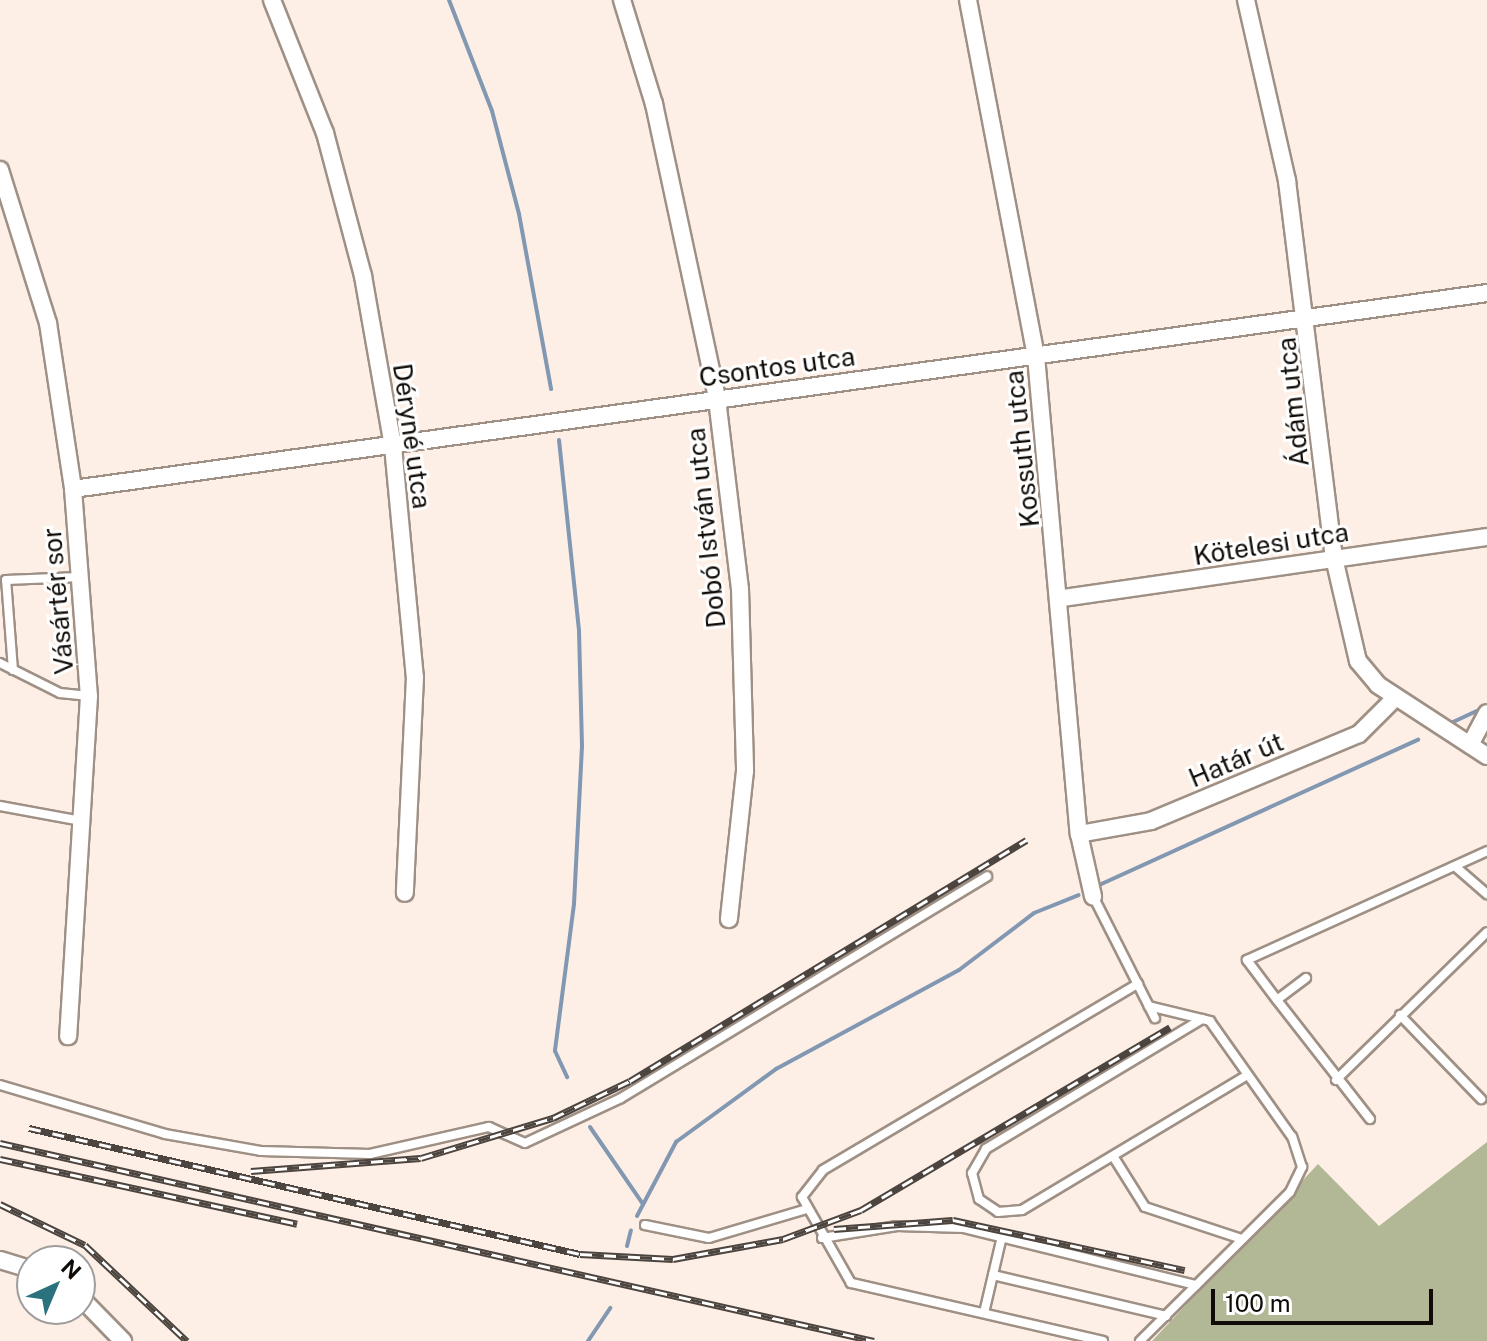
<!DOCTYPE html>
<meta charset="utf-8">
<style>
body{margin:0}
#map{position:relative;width:1487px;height:1341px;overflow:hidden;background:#fdefe6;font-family:"Public Sans",sans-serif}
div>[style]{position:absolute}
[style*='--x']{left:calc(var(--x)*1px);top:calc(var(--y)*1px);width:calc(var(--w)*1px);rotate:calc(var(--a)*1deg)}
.forest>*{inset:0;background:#b2b796}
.stream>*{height:4px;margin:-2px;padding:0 2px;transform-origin:2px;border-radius:2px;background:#8297b1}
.roads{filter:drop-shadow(2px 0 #9f9085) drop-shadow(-2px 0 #9f9085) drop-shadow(0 2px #9f9085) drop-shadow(0 -2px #9f9085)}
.lane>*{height:8px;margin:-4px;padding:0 4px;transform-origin:4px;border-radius:4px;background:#fff}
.street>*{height:16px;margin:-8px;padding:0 8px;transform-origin:8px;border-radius:8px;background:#fff}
.rail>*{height:7px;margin-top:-3.5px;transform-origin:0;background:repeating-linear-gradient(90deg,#fff 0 12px,#4c443f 0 24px);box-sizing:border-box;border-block:2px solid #4c443f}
span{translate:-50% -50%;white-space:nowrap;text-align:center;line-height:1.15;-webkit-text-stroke:6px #fff;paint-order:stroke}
.street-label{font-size:26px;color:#100b07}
.north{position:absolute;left:16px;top:1245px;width:80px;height:80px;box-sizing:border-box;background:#fff;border:2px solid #9f9d9c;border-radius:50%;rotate:44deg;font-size:22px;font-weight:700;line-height:32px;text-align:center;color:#100b07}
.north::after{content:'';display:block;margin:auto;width:28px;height:36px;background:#2a727d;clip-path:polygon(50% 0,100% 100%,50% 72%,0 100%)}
.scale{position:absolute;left:1211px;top:1289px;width:222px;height:36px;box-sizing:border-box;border:4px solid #100b07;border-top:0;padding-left:10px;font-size:24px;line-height:28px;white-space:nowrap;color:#100b07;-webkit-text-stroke:6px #fff;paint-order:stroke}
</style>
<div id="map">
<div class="forest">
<div style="clip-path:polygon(1487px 1142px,1487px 1341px,1152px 1341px,1318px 1164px,1379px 1226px)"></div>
</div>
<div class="stream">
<div style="--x:449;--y:0;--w:119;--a:68.8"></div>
<div style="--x:492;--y:111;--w:106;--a:75.3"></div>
<div style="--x:519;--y:214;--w:178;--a:79.6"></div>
<div style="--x:559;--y:440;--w:192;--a:84"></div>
<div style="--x:579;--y:631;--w:115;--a:88.5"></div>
<div style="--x:582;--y:746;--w:158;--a:92.9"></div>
<div style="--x:574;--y:904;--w:148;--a:97.4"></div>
<div style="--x:555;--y:1051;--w:29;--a:65"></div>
<div style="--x:1453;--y:722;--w:35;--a:-25"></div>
<div style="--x:1097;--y:886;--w:353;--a:-24.5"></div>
<div style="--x:590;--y:1127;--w:93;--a:55.5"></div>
<div style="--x:637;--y:1216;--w:84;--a:-62.2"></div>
<div style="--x:676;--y:1142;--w:124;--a:-36.1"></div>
<div style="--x:776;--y:1069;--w:208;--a:-28.4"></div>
<div style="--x:959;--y:970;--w:94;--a:-37.2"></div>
<div style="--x:1034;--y:913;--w:48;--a:-21.8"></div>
<div style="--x:627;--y:1246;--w:16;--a:-76"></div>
<div style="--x:588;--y:1341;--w:40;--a:-56"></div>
</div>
<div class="roads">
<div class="lane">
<div style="--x:0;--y:663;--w:67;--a:26.6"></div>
<div style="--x:60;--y:693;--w:29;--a:6"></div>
<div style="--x:13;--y:670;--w:90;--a:-94.4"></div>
<div style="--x:6;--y:580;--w:74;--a:-2.3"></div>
<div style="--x:0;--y:806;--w:83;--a:10.4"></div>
<div style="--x:1457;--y:868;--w:40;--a:41"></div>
<div style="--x:1093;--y:896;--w:137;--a:63.1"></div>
<div style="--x:1306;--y:978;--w:36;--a:143"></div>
<div style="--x:1277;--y:1000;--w:151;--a:52"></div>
<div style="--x:1277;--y:1000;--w:50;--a:-126.9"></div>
<div style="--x:1247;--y:960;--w:264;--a:-24.4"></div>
<div style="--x:1400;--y:1015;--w:117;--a:46"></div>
<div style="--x:1202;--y:1019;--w:252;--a:149"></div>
<div style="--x:986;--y:1149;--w:28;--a:120"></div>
<div style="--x:972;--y:1173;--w:27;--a:75"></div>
<div style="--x:979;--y:1199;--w:23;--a:34"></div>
<div style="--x:998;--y:1212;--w:24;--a:-5"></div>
<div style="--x:1022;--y:1210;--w:263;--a:-30.9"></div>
<div style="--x:1336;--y:1080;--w:211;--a:-44.4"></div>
<div style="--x:0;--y:1085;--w:172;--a:16.5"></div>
<div style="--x:165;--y:1134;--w:97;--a:10"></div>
<div style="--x:261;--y:1151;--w:109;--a:1.6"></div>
<div style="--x:370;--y:1154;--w:122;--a:-12.8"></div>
<div style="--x:489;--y:1127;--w:39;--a:24"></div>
<div style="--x:525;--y:1143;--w:106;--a:-25.1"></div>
<div style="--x:621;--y:1098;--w:428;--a:-31.2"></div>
<div style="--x:1113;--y:1156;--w:60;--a:57.9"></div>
<div style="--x:1145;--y:1207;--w:102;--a:18.3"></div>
<div style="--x:645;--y:1225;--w:65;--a:11.5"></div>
<div style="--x:709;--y:1238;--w:102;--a:-16.5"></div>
<div style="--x:822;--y:1238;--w:76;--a:-9.1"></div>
<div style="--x:897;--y:1226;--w:67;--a:1.7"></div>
<div style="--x:964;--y:1228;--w:239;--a:13.8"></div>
<div style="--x:993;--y:1275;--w:178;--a:13.3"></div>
<div style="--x:984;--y:1313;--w:79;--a:-76.8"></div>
<div style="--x:1103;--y:1341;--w:259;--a:-167"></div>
<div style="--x:851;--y:1283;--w:99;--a:-119.7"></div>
<div style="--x:802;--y:1197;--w:34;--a:-52"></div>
<div style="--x:823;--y:1170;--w:366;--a:-30.6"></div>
<div style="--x:1140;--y:1341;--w:211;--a:-44.8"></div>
<div style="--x:1290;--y:1192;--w:28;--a:-64"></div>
<div style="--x:1302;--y:1167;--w:32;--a:-108"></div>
<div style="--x:1292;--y:1137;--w:142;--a:-125.3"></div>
<div style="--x:1210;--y:1021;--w:63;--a:-166.2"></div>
</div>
<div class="street">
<div style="--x:272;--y:0;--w:143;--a:68.3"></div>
<div style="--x:325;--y:133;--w:148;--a:75.1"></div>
<div style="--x:363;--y:276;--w:173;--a:80"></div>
<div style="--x:393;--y:446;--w:232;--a:84.6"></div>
<div style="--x:415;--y:677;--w:216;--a:92.7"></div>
<div style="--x:622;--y:0;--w:109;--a:72.9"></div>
<div style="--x:654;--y:104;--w:302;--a:77.9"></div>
<div style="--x:717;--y:399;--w:191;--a:83.1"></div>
<div style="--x:740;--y:589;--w:182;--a:88.4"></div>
<div style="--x:745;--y:771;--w:149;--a:96.2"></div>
<div style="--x:968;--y:0;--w:362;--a:79.2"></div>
<div style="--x:1036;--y:356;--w:480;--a:84.9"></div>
<div style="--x:1079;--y:834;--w:64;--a:77.3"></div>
<div style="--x:1246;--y:0;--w:186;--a:77.2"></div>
<div style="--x:1287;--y:181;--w:380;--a:82.9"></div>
<div style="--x:1334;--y:558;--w:106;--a:76.9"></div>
<div style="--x:1358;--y:661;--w:31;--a:50"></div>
<div style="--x:1378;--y:685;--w:130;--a:33.1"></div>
<div style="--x:0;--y:170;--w:160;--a:72.6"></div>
<div style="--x:48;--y:323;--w:168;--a:81.4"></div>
<div style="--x:73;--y:489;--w:208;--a:85.6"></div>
<div style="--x:89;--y:696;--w:341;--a:93.5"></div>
<div style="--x:73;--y:489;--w:1428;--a:-7.89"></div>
<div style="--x:1063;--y:598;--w:428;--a:-8.2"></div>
<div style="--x:1470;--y:745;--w:36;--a:-62"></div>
<div style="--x:1079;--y:834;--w:73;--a:-10.2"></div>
<div style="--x:1151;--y:821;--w:225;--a:-22.7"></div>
<div style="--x:1359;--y:734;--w:52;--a:-45"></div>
<div style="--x:0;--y:1260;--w:34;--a:17"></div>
<div style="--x:80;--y:1297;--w:62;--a:45.7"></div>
</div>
</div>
<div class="rail">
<div style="--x:29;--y:1128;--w:565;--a:12.88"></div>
<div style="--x:580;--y:1254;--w:93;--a:3.1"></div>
<div style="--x:673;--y:1259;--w:112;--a:-10.3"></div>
<div style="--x:783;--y:1239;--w:83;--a:-20.4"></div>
<div style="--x:861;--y:1210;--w:359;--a:-30.6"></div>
<div style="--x:0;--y:1143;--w:896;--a:12.76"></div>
<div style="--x:0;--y:1159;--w:304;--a:12.3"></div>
<div style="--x:251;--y:1171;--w:170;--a:-4.4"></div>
<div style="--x:421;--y:1158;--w:138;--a:-16.9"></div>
<div style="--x:553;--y:1118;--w:85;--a:-25.7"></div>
<div style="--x:630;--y:1081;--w:464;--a:-31.3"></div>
<div style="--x:0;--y:1204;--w:94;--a:25.8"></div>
<div style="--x:85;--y:1245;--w:140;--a:43.3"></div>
<div style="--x:834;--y:1229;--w:119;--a:-4.3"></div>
<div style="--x:953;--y:1220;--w:237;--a:12.2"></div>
</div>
<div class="street-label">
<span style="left:777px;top:367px;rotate:-8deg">Csontos utca</span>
<span style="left:1293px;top:402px;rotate:-96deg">Ádám utca</span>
<span style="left:412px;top:436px;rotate:82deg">Déryné utca</span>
<span style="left:1022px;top:449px;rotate:-96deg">Kossuth utca</span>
<span style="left:706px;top:528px;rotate:-96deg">Dobó István utca</span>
<span style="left:1271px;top:544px;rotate:-9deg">Kötelesi utca</span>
<span style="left:58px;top:601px;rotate:-95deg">Vásártér sor</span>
<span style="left:1236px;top:760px;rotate:-23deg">Határ út</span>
</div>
<div class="north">N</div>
<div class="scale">100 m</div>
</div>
